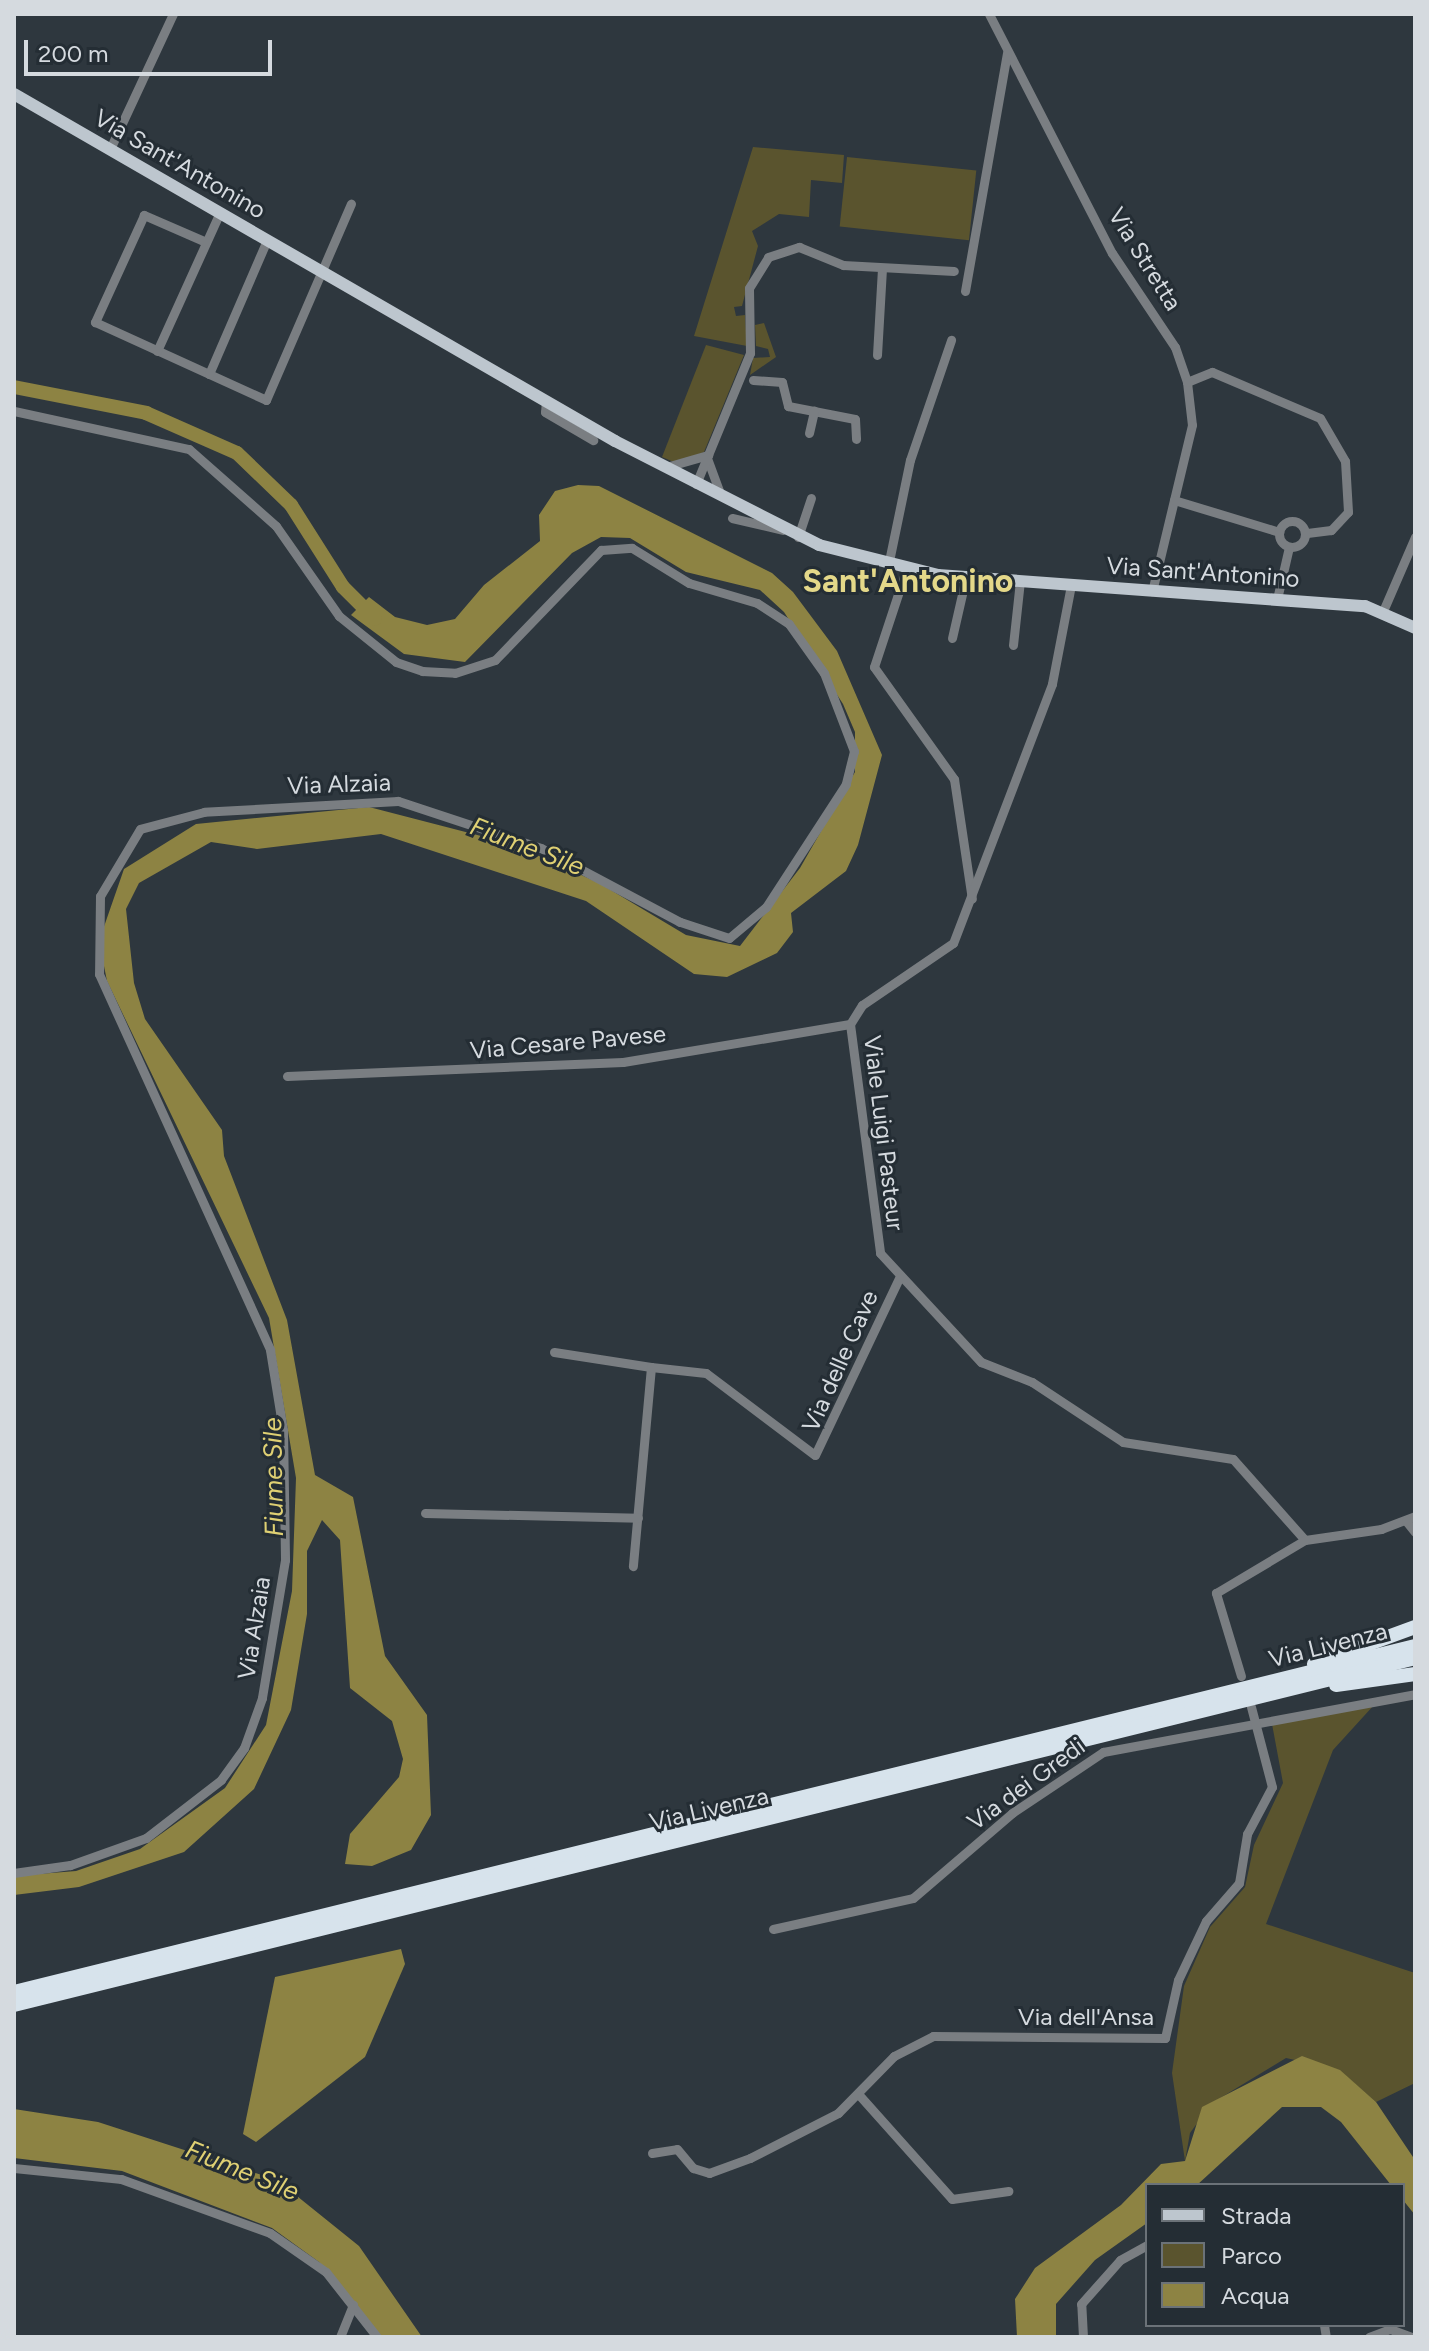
<!DOCTYPE html>
<style>
body{margin:0}
#map{position:relative;width:1429px;height:2351px;overflow:hidden;background:#2e373e;font-family:Figtree,sans-serif}
div>[style]{position:absolute}
[style*='--x']{left:calc(var(--x)*1px);top:calc(var(--y)*1px);width:calc(var(--w)*1px);rotate:calc(var(--a)*1deg)}
.green>*{inset:0;background:#5a542e;transform-origin:0 0}
.water>*{inset:0;background:#8d8343}
.river>*{height:14px;margin:-7px;padding:0 7px;transform-origin:7px;border-radius:7px;background:#8d8343}
.minor>*{height:9px;margin:-4.5px;padding:0 4.5px;transform-origin:4.5px;border-radius:4.5px;background:#7a7e82}
.minor>.ring{margin:-4.5px;padding:0;box-sizing:content-box;background:none;border:9px solid #7a7e82;border-radius:50%}
.major>*{height:12px;margin:-6px;padding:0 6px;transform-origin:6px;border-radius:6px;background:#bdc6ce}
.highway>*{height:14px;margin:-7px;padding:0 7px;transform-origin:7px;border-radius:7px;background:#d7e3ec}
span{translate:-50% -50%;white-space:nowrap;text-align:center;line-height:1.15;-webkit-text-stroke:6px #242d34;paint-order:stroke}
.street-label{font-size:24px;color:#d5dadf}
.water-label{font-size:26px;color:#dfd073;font-style:italic}
.district-label{font-size:32px;color:#e4d889;font-weight:700}
.frame{position:absolute;inset:0;border:16px solid #d5dadf;pointer-events:none}
.legend{position:absolute;left:1145px;top:2183px;width:260px;height:144px;box-sizing:border-box;background:#242d34;border:2px solid #6b7278;margin:0;padding:10px 14px;list-style:none;font-size:24px;color:#d5dadf}
.legend li{display:flex;align-items:center;gap:16px;height:40px}
.legend b{width:40px;border:2px solid #6b7278}
.scale{position:absolute;left:24px;top:40px;width:248px;height:36px;box-sizing:border-box;border:4px solid #d5dadf;border-top:0;padding-left:10px;font-size:24px;line-height:28px;white-space:nowrap;color:#d5dadf;-webkit-text-stroke:6px #242d34;paint-order:stroke}
</style>
<div id="map">
<div class="green">
<div style="clip-path:polygon(753px 147px,844px 155px,842px 183px,811px 180px,809px 217px,779px 214px,752px 231px,758px 246px,742px 306px,734px 307px,736px 316px,745px 315px,747px 346px,694px 336px)"></div>
<div style="left:847px;top:157px;width:130px;height:70px;rotate:6deg"></div>
<div style="clip-path:polygon(764px 323px,776px 357px,750px 375px,753px 358px,770px 357px,768px 349px,756px 346px,755px 325px)"></div>
<div style="clip-path:polygon(706px 345px,744px 355px,704px 452px,676px 463px,662px 457px)"></div>
<div style="clip-path:polygon(1374px 1705px,1333px 1750px,1266px 1924px,1415px 1973px,1415px 2083px,1376px 2102px,1339px 2070px,1286px 2058px,1212px 2103px,1190px 2133px,1185px 2161px,1172px 2073px,1184px 1986px,1210px 1927px,1245px 1887px,1254px 1845px,1283px 1783px,1272px 1724px)"></div>
</div>
<div class="water">
<div style="clip-path:polygon(578px 485px,599px 486px,772px 573px,793px 592px,837px 651px,882px 755px,858px 845px,846px 871px,791px 913px,793px 932px,777px 953px,727px 977px,694px 974px,586px 901px,381px 834px,257px 849px,211px 842px,139px 883px,126px 909px,134px 983px,145px 1019px,222px 1130px,224px 1156px,287px 1320px,315px 1475px,353px 1497px,385px 1656px,427px 1715px,431px 1815px,411px 1850px,372px 1866px,345px 1864px,350px 1834px,399px 1777px,403px 1759px,392px 1721px,350px 1688px,340px 1540px,322px 1520px,307px 1551px,307px 1614px,291px 1710px,254px 1789px,184px 1852px,79px 1887px,14px 1895px,14px 1876px,76px 1871px,140px 1849px,225px 1788px,266px 1725px,292px 1591px,296px 1478px,269px 1318px,107px 981px,99px 941px,124px 869px,196px 824px,369px 807px,512px 844px,599px 883px,686px 935px,740px 946px,800px 868px,855px 772px,855px 732px,843px 704px,784px 612px,760px 590px,686px 572px,630px 538px,601px 537px,572px 553px,465px 662px,404px 654px,351px 615px,369px 597px,395px 617px,427px 625px,455px 619px,484px 585px,540px 541px,539px 515px,555px 491px)"></div>
<div style="clip-path:polygon(401px 1949px,405px 1964px,365px 2057px,256px 2142px,243px 2134px,275px 1977px)"></div>
<div style="clip-path:polygon(1302px 2056px,1340px 2070px,1376px 2102px,1415px 2160px,1415px 2215px,1403px 2200px,1403px 2185px,1391px 2185px,1341px 2122px,1321px 2107px,1282px 2107px,1197px 2185px,1147px 2185px,1147px 2223px,1095px 2260px,1056px 2304px,1056px 2337px,1017px 2337px,1015px 2299px,1035px 2268px,1121px 2205px,1161px 2164px,1185px 2161px,1202px 2107px)"></div>
<div style="clip-path:polygon(14px 2109px,98px 2122px,277px 2180px,359px 2246px,422px 2337px,380px 2337px,319px 2262px,272px 2228px,122px 2171px,14px 2158px)"></div>
</div>
<div class="river">
<div style="--x:14;--y:387;--w:135;--a:11.1"></div>
<div style="--x:146;--y:413;--w:99;--a:23.7"></div>
<div style="--x:237;--y:453;--w:75;--a:43.9"></div>
<div style="--x:291;--y:505;--w:97;--a:57.6"></div>
<div style="--x:343;--y:587;--w:45;--a:45"></div>
</div>
<div class="minor">
<div style="--x:989;--y:14;--w:269;--a:62.8"></div>
<div style="--x:1112;--y:253;--w:113;--a:56.2"></div>
<div style="--x:1175;--y:347;--w:37;--a:71"></div>
<div style="--x:1187;--y:382;--w:43;--a:83.4"></div>
<div style="--x:1192;--y:425;--w:171;--a:103.5"></div>
<div style="--x:110;--y:149;--w:149;--a:-65"></div>
<div style="--x:206;--y:242;--w:68;--a:-156.5"></div>
<div style="--x:144;--y:215;--w:118;--a:114.6"></div>
<div style="--x:95;--y:322;--w:188;--a:24.5"></div>
<div style="--x:266;--y:400;--w:214;--a:-66.6"></div>
<div style="--x:965;--y:291;--w:242;--a:-80"></div>
<div style="--x:157;--y:351;--w:153;--a:-65.6"></div>
<div style="--x:877;--y:355;--w:87;--a:-86.7"></div>
<div style="--x:209;--y:374;--w:146;--a:-66.6"></div>
<div style="--x:753;--y:380;--w:29;--a:4"></div>
<div style="--x:782;--y:382;--w:25;--a:76"></div>
<div style="--x:788;--y:406;--w:68;--a:11"></div>
<div style="--x:855;--y:419;--w:20;--a:87"></div>
<div style="--x:1187;--y:382;--w:27;--a:-22"></div>
<div style="--x:1212;--y:372;--w:117;--a:23.1"></div>
<div style="--x:1320;--y:418;--w:50;--a:59.8"></div>
<div style="--x:1345;--y:461;--w:51;--a:86.6"></div>
<div style="--x:1348;--y:512;--w:25;--a:133"></div>
<div style="--x:1331;--y:530;--w:26;--a:173"></div>
<div style="--x:546;--y:401;--w:11;--a:95"></div>
<div style="--x:545;--y:412;--w:56;--a:30.3"></div>
<div style="--x:14;--y:411;--w:179;--a:12.3"></div>
<div style="--x:189;--y:449;--w:116;--a:41.5"></div>
<div style="--x:276;--y:526;--w:110;--a:55"></div>
<div style="--x:339;--y:616;--w:73;--a:38.9"></div>
<div style="--x:396;--y:662;--w:28;--a:19"></div>
<div style="--x:422;--y:671;--w:33;--a:3"></div>
<div style="--x:455;--y:673;--w:42;--a:-18"></div>
<div style="--x:495;--y:660;--w:153;--a:-46.1"></div>
<div style="--x:601;--y:550;--w:31;--a:-4"></div>
<div style="--x:632;--y:548;--w:67;--a:31.6"></div>
<div style="--x:689;--y:583;--w:71;--a:16.4"></div>
<div style="--x:757;--y:603;--w:38;--a:33"></div>
<div style="--x:789;--y:624;--w:60;--a:54.5"></div>
<div style="--x:824;--y:673;--w:84;--a:69"></div>
<div style="--x:854;--y:751;--w:34;--a:104"></div>
<div style="--x:846;--y:784;--w:147;--a:123"></div>
<div style="--x:766;--y:907;--w:48;--a:140"></div>
<div style="--x:729;--y:938;--w:52;--a:-161.9"></div>
<div style="--x:680;--y:922;--w:157;--a:-152"></div>
<div style="--x:541;--y:848;--w:151;--a:-161.8"></div>
<div style="--x:398;--y:801;--w:194;--a:176.8"></div>
<div style="--x:204;--y:812;--w:66;--a:165.1"></div>
<div style="--x:140;--y:829;--w:78;--a:120.8"></div>
<div style="--x:100;--y:896;--w:78;--a:90.7"></div>
<div style="--x:99;--y:974;--w:413;--a:65.5"></div>
<div style="--x:270;--y:1350;--w:81;--a:80.8"></div>
<div style="--x:283;--y:1430;--w:130;--a:89.1"></div>
<div style="--x:285;--y:1560;--w:140;--a:99.5"></div>
<div style="--x:262;--y:1698;--w:53;--a:109.8"></div>
<div style="--x:244;--y:1748;--w:39;--a:126"></div>
<div style="--x:221;--y:1780;--w:95;--a:142.3"></div>
<div style="--x:146;--y:1838;--w:81;--a:160.4"></div>
<div style="--x:70;--y:1865;--w:57;--a:171.9"></div>
<div style="--x:809;--y:433;--w:23;--a:-77"></div>
<div style="--x:707;--y:458;--w:40;--a:69.8"></div>
<div style="--x:666;--y:467;--w:44;--a:-15.9"></div>
<div style="--x:696;--y:484;--w:142;--a:-67.6"></div>
<div style="--x:750;--y:353;--w:65;--a:-90.9"></div>
<div style="--x:749;--y:288;--w:36;--a:-58"></div>
<div style="--x:768;--y:257;--w:33;--a:-18"></div>
<div style="--x:799;--y:247;--w:48;--a:22.2"></div>
<div style="--x:843;--y:265;--w:111;--a:3.1"></div>
<div style="--x:1174;--y:500;--w:110;--a:16.9"></div>
<div style="--x:732;--y:518;--w:52;--a:13.2"></div>
<div class="ring" style="left:1279px;top:521px;width:17px;height:17px"></div>
<div style="--x:798;--y:537;--w:41;--a:-71.6"></div>
<div style="--x:888;--y:566;--w:108;--a:-78.3"></div>
<div style="--x:910;--y:460;--w:127;--a:-71.1"></div>
<div style="--x:906;--y:570;--w:102;--a:108.3"></div>
<div style="--x:874;--y:667;--w:138;--a:54.5"></div>
<div style="--x:954;--y:779;--w:121;--a:81.5"></div>
<div style="--x:1071;--y:585;--w:101;--a:100.9"></div>
<div style="--x:1052;--y:684;--w:277;--a:110.9"></div>
<div style="--x:953;--y:943;--w:110;--a:145.7"></div>
<div style="--x:862;--y:1005;--w:22;--a:122"></div>
<div style="--x:850;--y:1024;--w:231;--a:82.5"></div>
<div style="--x:880;--y:1253;--w:149;--a:47.2"></div>
<div style="--x:981;--y:1362;--w:55;--a:21.4"></div>
<div style="--x:1032;--y:1382;--w:109;--a:33.4"></div>
<div style="--x:1123;--y:1442;--w:111;--a:8.8"></div>
<div style="--x:1233;--y:1459;--w:108;--a:48.4"></div>
<div style="--x:1305;--y:1540;--w:77;--a:-8.2"></div>
<div style="--x:1381;--y:1529;--w:36;--a:-21"></div>
<div style="--x:1277;--y:599;--w:53;--a:-77"></div>
<div style="--x:1383;--y:611;--w:81;--a:-66.6"></div>
<div style="--x:952;--y:638;--w:63;--a:-77.1"></div>
<div style="--x:1013;--y:645;--w:64;--a:-83.8"></div>
<div style="--x:287;--y:1076;--w:336;--a:-2.4"></div>
<div style="--x:623;--y:1062;--w:230;--a:-9.5"></div>
<div style="--x:554;--y:1352;--w:98;--a:8.8"></div>
<div style="--x:651;--y:1367;--w:200;--a:95.2"></div>
<div style="--x:651;--y:1367;--w:55;--a:6.2"></div>
<div style="--x:706;--y:1373;--w:136;--a:37"></div>
<div style="--x:815;--y:1455;--w:196;--a:-64.6"></div>
<div style="--x:425;--y:1513;--w:213;--a:1.3"></div>
<div style="--x:1406;--y:1521;--w:14;--a:51"></div>
<div style="--x:1241;--y:1676;--w:87;--a:-106.8"></div>
<div style="--x:1216;--y:1593;--w:104;--a:-30.8"></div>
<div style="--x:773;--y:1929;--w:143;--a:-12.5"></div>
<div style="--x:913;--y:1898;--w:130;--a:-40.6"></div>
<div style="--x:1012;--y:1813;--w:110;--a:-33.8"></div>
<div style="--x:1103;--y:1752;--w:317;--a:-10.5"></div>
<div style="--x:860;--y:2096;--w:138;--a:48.2"></div>
<div style="--x:952;--y:2199;--w:57;--a:-8.1"></div>
<div style="--x:652;--y:2153;--w:25;--a:-9"></div>
<div style="--x:677;--y:2149;--w:25;--a:50"></div>
<div style="--x:693;--y:2168;--w:17;--a:17"></div>
<div style="--x:709;--y:2173;--w:44;--a:-20.1"></div>
<div style="--x:750;--y:2158;--w:99;--a:-27.1"></div>
<div style="--x:838;--y:2113;--w:80;--a:-45.5"></div>
<div style="--x:894;--y:2056;--w:44;--a:-27.1"></div>
<div style="--x:933;--y:2036;--w:232;--a:0.5"></div>
<div style="--x:1165;--y:2038;--w:59;--a:-77.4"></div>
<div style="--x:1178;--y:1980;--w:65;--a:-64.6"></div>
<div style="--x:1206;--y:1921;--w:50;--a:-49"></div>
<div style="--x:1239;--y:1883;--w:50;--a:-80.7"></div>
<div style="--x:1247;--y:1834;--w:53;--a:-62"></div>
<div style="--x:1272;--y:1787;--w:83;--a:-104.7"></div>
<div style="--x:14;--y:2168;--w:108;--a:5.9"></div>
<div style="--x:121;--y:2179;--w:158;--a:19.9"></div>
<div style="--x:270;--y:2233;--w:68;--a:34.9"></div>
<div style="--x:326;--y:2272;--w:83;--a:51.9"></div>
<div style="--x:1324;--y:2325;--w:12;--a:81"></div>
<div style="--x:340;--y:2337;--w:35;--a:-68"></div>
<div style="--x:1083;--y:2337;--w:33;--a:-93"></div>
<div style="--x:1081;--y:2304;--w:59;--a:-48.4"></div>
<div style="--x:1120;--y:2260;--w:31;--a:-29"></div>
<div style="--x:1369;--y:2337;--w:22;--a:-21"></div>
<div style="--x:1390;--y:2329;--w:23;--a:20"></div>
</div>
<div class="major">
<div style="--x:14;--y:94;--w:694;--a:30"></div>
<div style="--x:615;--y:441;--w:229;--a:27"></div>
<div style="--x:819;--y:545;--w:123;--a:14.1"></div>
<div style="--x:938;--y:575;--w:428;--a:4.2"></div>
<div style="--x:1365;--y:606;--w:55;--a:23.7"></div>
</div>
<div class="highway">
<div style="--x:1314;--y:1664;--w:108;--a:-20.1"></div>
<div style="--x:1336;--y:1685;--w:80;--a:-7.9"></div>
<div style="--x:14;--y:1992;--w:1443;--a:-13.87"></div>
<div style="--x:14;--y:2005;--w:1443;--a:-13.91"></div>
</div>
<div class="street-label">
<span style="left:180px;top:164px;rotate:30deg">Via Sant'Antonino</span>
<span style="left:1145px;top:259px;rotate:58deg">Via Stretta</span>
<span style="left:1203px;top:572px;rotate:4deg">Via Sant'Antonino</span>
<span style="left:339px;top:784px;rotate:-2deg">Via Alzaia</span>
<span style="left:568px;top:1042px;rotate:-5deg">Via Cesare Pavese</span>
<span style="left:884px;top:1133px;rotate:83deg">Viale Luigi Pasteur</span>
<span style="left:840px;top:1361px;rotate:-66deg">Via delle Cave</span>
<span style="left:254px;top:1628px;rotate:-81deg">Via Alzaia</span>
<span style="left:1328px;top:1645px;rotate:-14deg">Via Livenza</span>
<span style="left:1026px;top:1784px;rotate:-36deg">Via dei Gredi</span>
<span style="left:709px;top:1809px;rotate:-13deg">Via Livenza</span>
<span style="left:1086px;top:2017px">Via dell'Ansa</span>
</div>
<div class="water-label">
<span style="left:527px;top:847px;rotate:21deg">Fiume Sile</span>
<span style="left:274px;top:1477px;rotate:-91deg">Fiume Sile</span>
<span style="left:242px;top:2171px;rotate:22deg">Fiume Sile</span>
</div>
<div class="district-label">
<span style="left:908px;top:581px">Sant'Antonino</span>
</div>
<div class="frame"></div>
<ul class="legend">
<li><b style="height:10px;background:#bdc6ce"></b>Strada</li>
<li><b style="height:22px;background:#5a542e"></b>Parco</li>
<li><b style="height:22px;background:#8d8343"></b>Acqua</li>
</ul>
<div class="scale">200 m</div>
</div>
